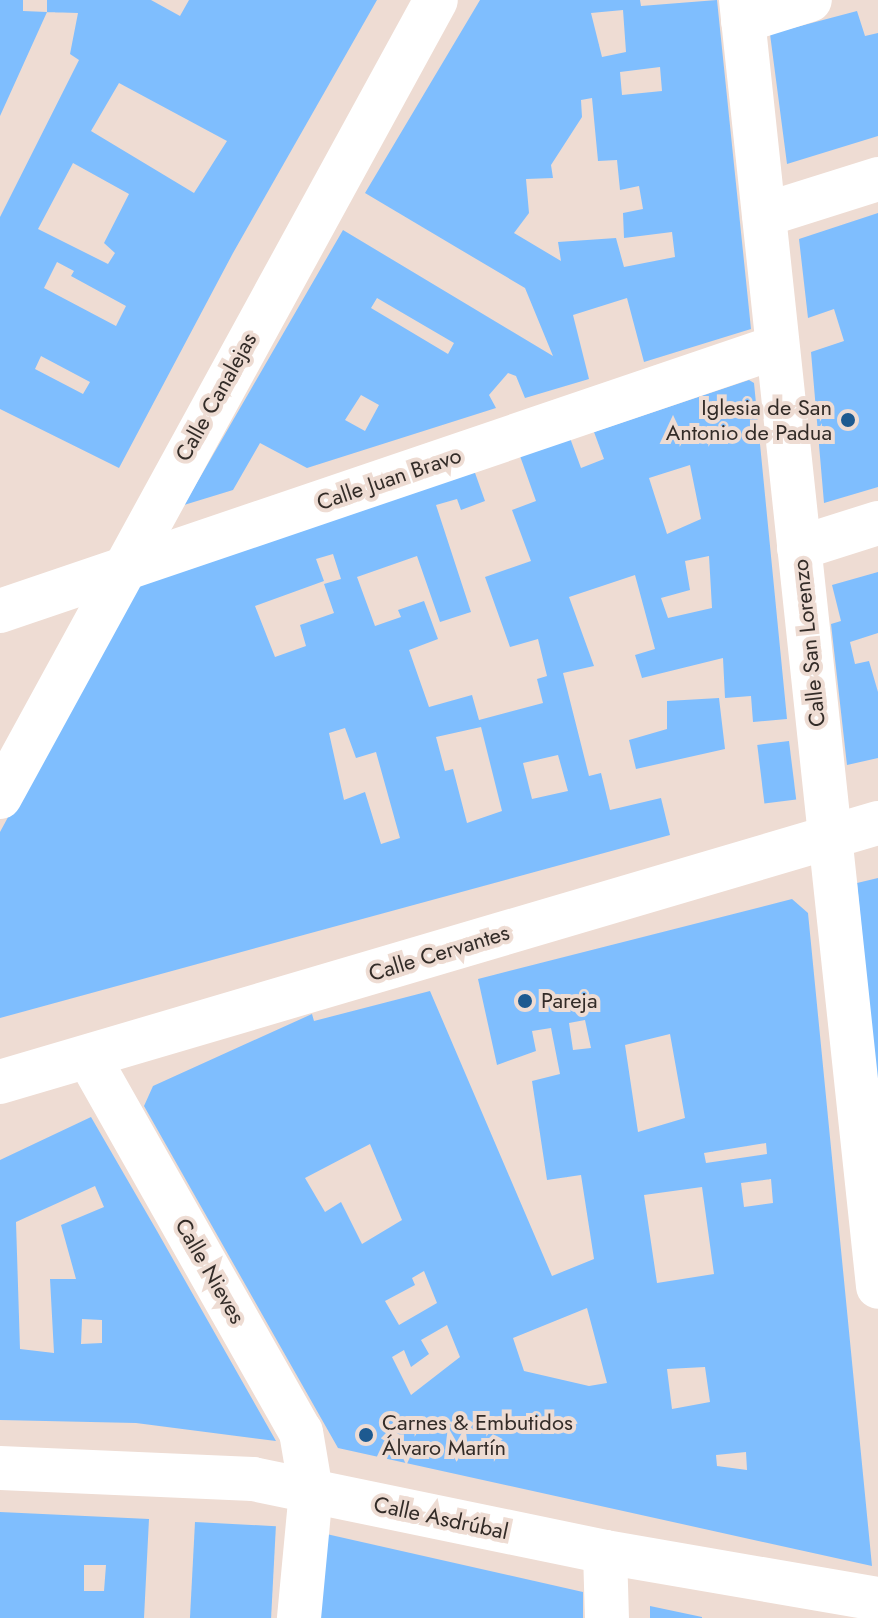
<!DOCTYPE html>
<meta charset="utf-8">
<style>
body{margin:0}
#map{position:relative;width:878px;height:1618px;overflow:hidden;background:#eedcd3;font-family:Jost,sans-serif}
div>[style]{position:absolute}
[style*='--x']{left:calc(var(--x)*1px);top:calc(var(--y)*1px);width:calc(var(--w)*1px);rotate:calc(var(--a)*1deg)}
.building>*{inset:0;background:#7fbefe;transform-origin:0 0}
.street>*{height:44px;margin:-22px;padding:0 22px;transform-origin:22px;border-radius:22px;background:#fff}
.secondary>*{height:44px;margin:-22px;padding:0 22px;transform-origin:22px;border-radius:22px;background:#fff}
.dots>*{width:22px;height:22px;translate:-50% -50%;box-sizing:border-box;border:4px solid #eedcd3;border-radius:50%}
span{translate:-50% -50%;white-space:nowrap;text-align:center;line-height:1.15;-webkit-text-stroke:8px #eedcd3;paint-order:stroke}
.street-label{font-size:22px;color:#332c28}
.poi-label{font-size:22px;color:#332c28}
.right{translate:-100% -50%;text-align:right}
.left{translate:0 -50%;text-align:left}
</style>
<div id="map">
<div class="building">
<div style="clip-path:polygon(0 0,23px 0,23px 11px,47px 12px,0 116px)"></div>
<div style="clip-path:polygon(evenodd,47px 0,151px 0,180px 16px,189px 0,377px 0,233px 253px,119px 468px,0 409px,0 217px,79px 60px,70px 54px,78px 13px,47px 12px,47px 0,119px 83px,227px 141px,194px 193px,91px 131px,119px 83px,47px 0,73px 163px,129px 194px,104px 243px,115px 253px,108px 264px,38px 229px,73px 163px,47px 0,57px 262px,74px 271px,71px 276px,126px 306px,116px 326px,44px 288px,57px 262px,47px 0,41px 356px,90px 382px,83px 394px,35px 369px,41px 356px)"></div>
<div style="clip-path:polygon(evenodd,480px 0,640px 0,641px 6px,717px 0,751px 329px,644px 362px,627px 298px,573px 315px,589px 379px,525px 398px,516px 376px,508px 373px,489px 395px,496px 408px,307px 468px,260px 443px,233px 490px,184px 505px,343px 230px,553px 356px,525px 288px,365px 193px,480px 0,623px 10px,626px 52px,602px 57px,591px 13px,623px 10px,480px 0,660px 67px,662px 91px,622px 95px,620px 72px,660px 67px,480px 0,592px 98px,598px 161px,617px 160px,620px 190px,639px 186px,643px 209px,623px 213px,624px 238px,672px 232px,675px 257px,624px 267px,616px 238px,558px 242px,561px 261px,514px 233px,529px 213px,526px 179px,553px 178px,551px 165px,582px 117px,581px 100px,592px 98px,480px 0,377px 298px,454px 343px,448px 354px,371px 308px,377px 298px,480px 0,361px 395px,379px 405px,365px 431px,345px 420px,361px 395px)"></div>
<div style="clip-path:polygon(857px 11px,865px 36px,878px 33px,878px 136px,787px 164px,770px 34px)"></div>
<div style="clip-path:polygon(878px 213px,878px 487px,824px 503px,811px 352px,844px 341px,834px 309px,808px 318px,799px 239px)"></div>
<div style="clip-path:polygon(evenodd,749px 380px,754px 383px,787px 719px,753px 722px,751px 696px,725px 698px,723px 658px,642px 678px,635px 655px,655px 649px,635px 575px,569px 597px,594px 666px,563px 673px,589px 776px,601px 773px,610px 810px,661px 798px,670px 835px,0 1018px,0 832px,132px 588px,474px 470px,485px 501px,461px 510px,457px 499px,436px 505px,471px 612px,440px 622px,417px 556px,357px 577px,375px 626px,401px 617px,398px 610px,424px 601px,438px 639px,409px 650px,429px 707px,472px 695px,479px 720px,543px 703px,537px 679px,547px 676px,538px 639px,510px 647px,485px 577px,531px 561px,512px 510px,536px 501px,520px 456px,570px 438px,581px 468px,604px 459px,594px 432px,749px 380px,690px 465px,701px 519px,667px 534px,649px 478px,690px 465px,749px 380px,333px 554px,341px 579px,324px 584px,334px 613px,300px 625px,306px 646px,275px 657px,255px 606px,324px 581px,316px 559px,333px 554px,749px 380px,709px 556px,712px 608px,668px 618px,661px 598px,690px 590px,685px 561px,709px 556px,749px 380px,481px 727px,502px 811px,467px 823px,453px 769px,445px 771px,436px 737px,481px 727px,749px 380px,345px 728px,356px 758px,376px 752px,400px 838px,381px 844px,365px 792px,344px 800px,329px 733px,345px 728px,749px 380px,558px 755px,568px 791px,532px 799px,523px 763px,558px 755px)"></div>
<div style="clip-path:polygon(878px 572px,878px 633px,850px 642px,855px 664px,869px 661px,878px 692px,878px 758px,847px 765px,831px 624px,841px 621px,832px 585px)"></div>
<div style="clip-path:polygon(719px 698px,725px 749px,636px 769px,629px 740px,667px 729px,667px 701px)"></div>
<div style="left:789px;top:741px;width:59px;height:32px;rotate:83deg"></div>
<div style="clip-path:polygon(878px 878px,878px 1078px,876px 1078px,857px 883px)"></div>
<div style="clip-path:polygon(evenodd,792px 899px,808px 913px,872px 1566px,338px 1448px,144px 1106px,153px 1086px,312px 1014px,314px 1021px,430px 991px,552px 1276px,594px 1259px,581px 1175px,547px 1180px,532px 1081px,560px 1074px,551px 1028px,532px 1031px,536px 1051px,497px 1065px,478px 979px,792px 899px,585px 1020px,591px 1048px,573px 1050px,569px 1023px,585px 1020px,792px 899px,670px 1034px,685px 1118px,638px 1132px,625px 1045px,670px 1034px,792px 899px,766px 1143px,767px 1154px,706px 1163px,704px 1153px,766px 1143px,792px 899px,370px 1144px,402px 1220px,362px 1244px,341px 1202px,325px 1212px,305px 1178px,370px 1144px,792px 899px,771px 1179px,773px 1203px,744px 1207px,741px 1183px,771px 1179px,792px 899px,702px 1187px,714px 1274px,657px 1283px,644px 1195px,702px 1187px,792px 899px,424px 1271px,437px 1303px,399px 1325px,385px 1301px,415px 1285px,412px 1278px,424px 1271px,792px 899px,587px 1308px,607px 1383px,589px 1386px,524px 1371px,513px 1338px,587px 1308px,792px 899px,447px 1325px,460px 1357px,411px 1395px,392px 1357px,404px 1350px,411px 1367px,429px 1354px,421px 1340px,447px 1325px,792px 899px,705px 1367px,710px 1402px,672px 1409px,667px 1369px,705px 1367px,792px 899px,746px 1452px,747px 1470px,717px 1466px,716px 1455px,746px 1452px)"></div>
<div style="clip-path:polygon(evenodd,91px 1117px,157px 1231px,276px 1441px,136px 1423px,0 1420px,0 1160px,91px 1117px,95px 1186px,104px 1207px,61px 1225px,76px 1279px,50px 1279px,54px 1353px,20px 1349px,16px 1222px,95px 1186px,91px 1117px,82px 1319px,102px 1320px,102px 1343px,81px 1344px,82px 1319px)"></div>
<div style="clip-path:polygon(evenodd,0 1512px,149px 1519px,144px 1618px,0 1618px,0 1512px,84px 1565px,106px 1565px,104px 1591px,84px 1591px,84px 1565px)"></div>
<div style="left:195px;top:1522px;width:81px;height:97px;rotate:3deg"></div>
<div style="clip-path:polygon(322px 1533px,583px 1592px,583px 1618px,315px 1618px)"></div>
<div style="clip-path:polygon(650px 1606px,702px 1617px,702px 1618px,650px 1618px)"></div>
</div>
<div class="street">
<div style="--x:741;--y:0;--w:1294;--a:83.92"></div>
<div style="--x:743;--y:21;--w:70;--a:-17.4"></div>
<div style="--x:764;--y:215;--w:120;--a:-17.5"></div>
<div style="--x:799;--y:548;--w:83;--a:-17.6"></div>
<div style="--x:0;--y:611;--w:821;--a:-18.77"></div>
<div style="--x:89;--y:1058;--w:430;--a:60.5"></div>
<div style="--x:301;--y:1432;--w:60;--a:80.4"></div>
<div style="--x:311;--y:1491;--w:128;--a:95.4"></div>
<div style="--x:0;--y:1082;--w:915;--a:-16.44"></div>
<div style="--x:605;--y:1552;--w:66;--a:88.3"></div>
</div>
<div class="secondary">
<div style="--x:0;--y:797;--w:908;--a:-61.32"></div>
<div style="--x:0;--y:1468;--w:253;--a:2.5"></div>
<div style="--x:253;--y:1479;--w:359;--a:11.7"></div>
<div style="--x:605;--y:1552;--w:277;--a:9.8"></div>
</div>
<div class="dots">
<div style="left:848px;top:420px;background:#1d5a90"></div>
<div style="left:525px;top:1001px;background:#1d5a90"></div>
<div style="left:366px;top:1435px;background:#1d5a90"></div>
</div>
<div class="street-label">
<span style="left:216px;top:397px;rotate:-61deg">Calle Canalejas</span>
<span style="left:389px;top:479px;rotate:-19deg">Calle Juan Bravo</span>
<span style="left:809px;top:643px;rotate:-96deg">Calle San Lorenzo</span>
<span style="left:439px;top:953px;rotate:-17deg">Calle Cervantes</span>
<span style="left:210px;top:1271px;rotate:60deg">Calle Nieves</span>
<span style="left:441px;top:1518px;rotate:12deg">Calle Asdrúbal</span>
</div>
<div class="poi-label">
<span class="right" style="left:832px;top:420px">Iglesia de San<br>Antonio de Padua</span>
<span class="left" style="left:541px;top:1001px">Pareja</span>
<span class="left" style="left:382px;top:1435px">Carnes &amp; Embutidos<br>Álvaro Martín</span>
</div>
</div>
